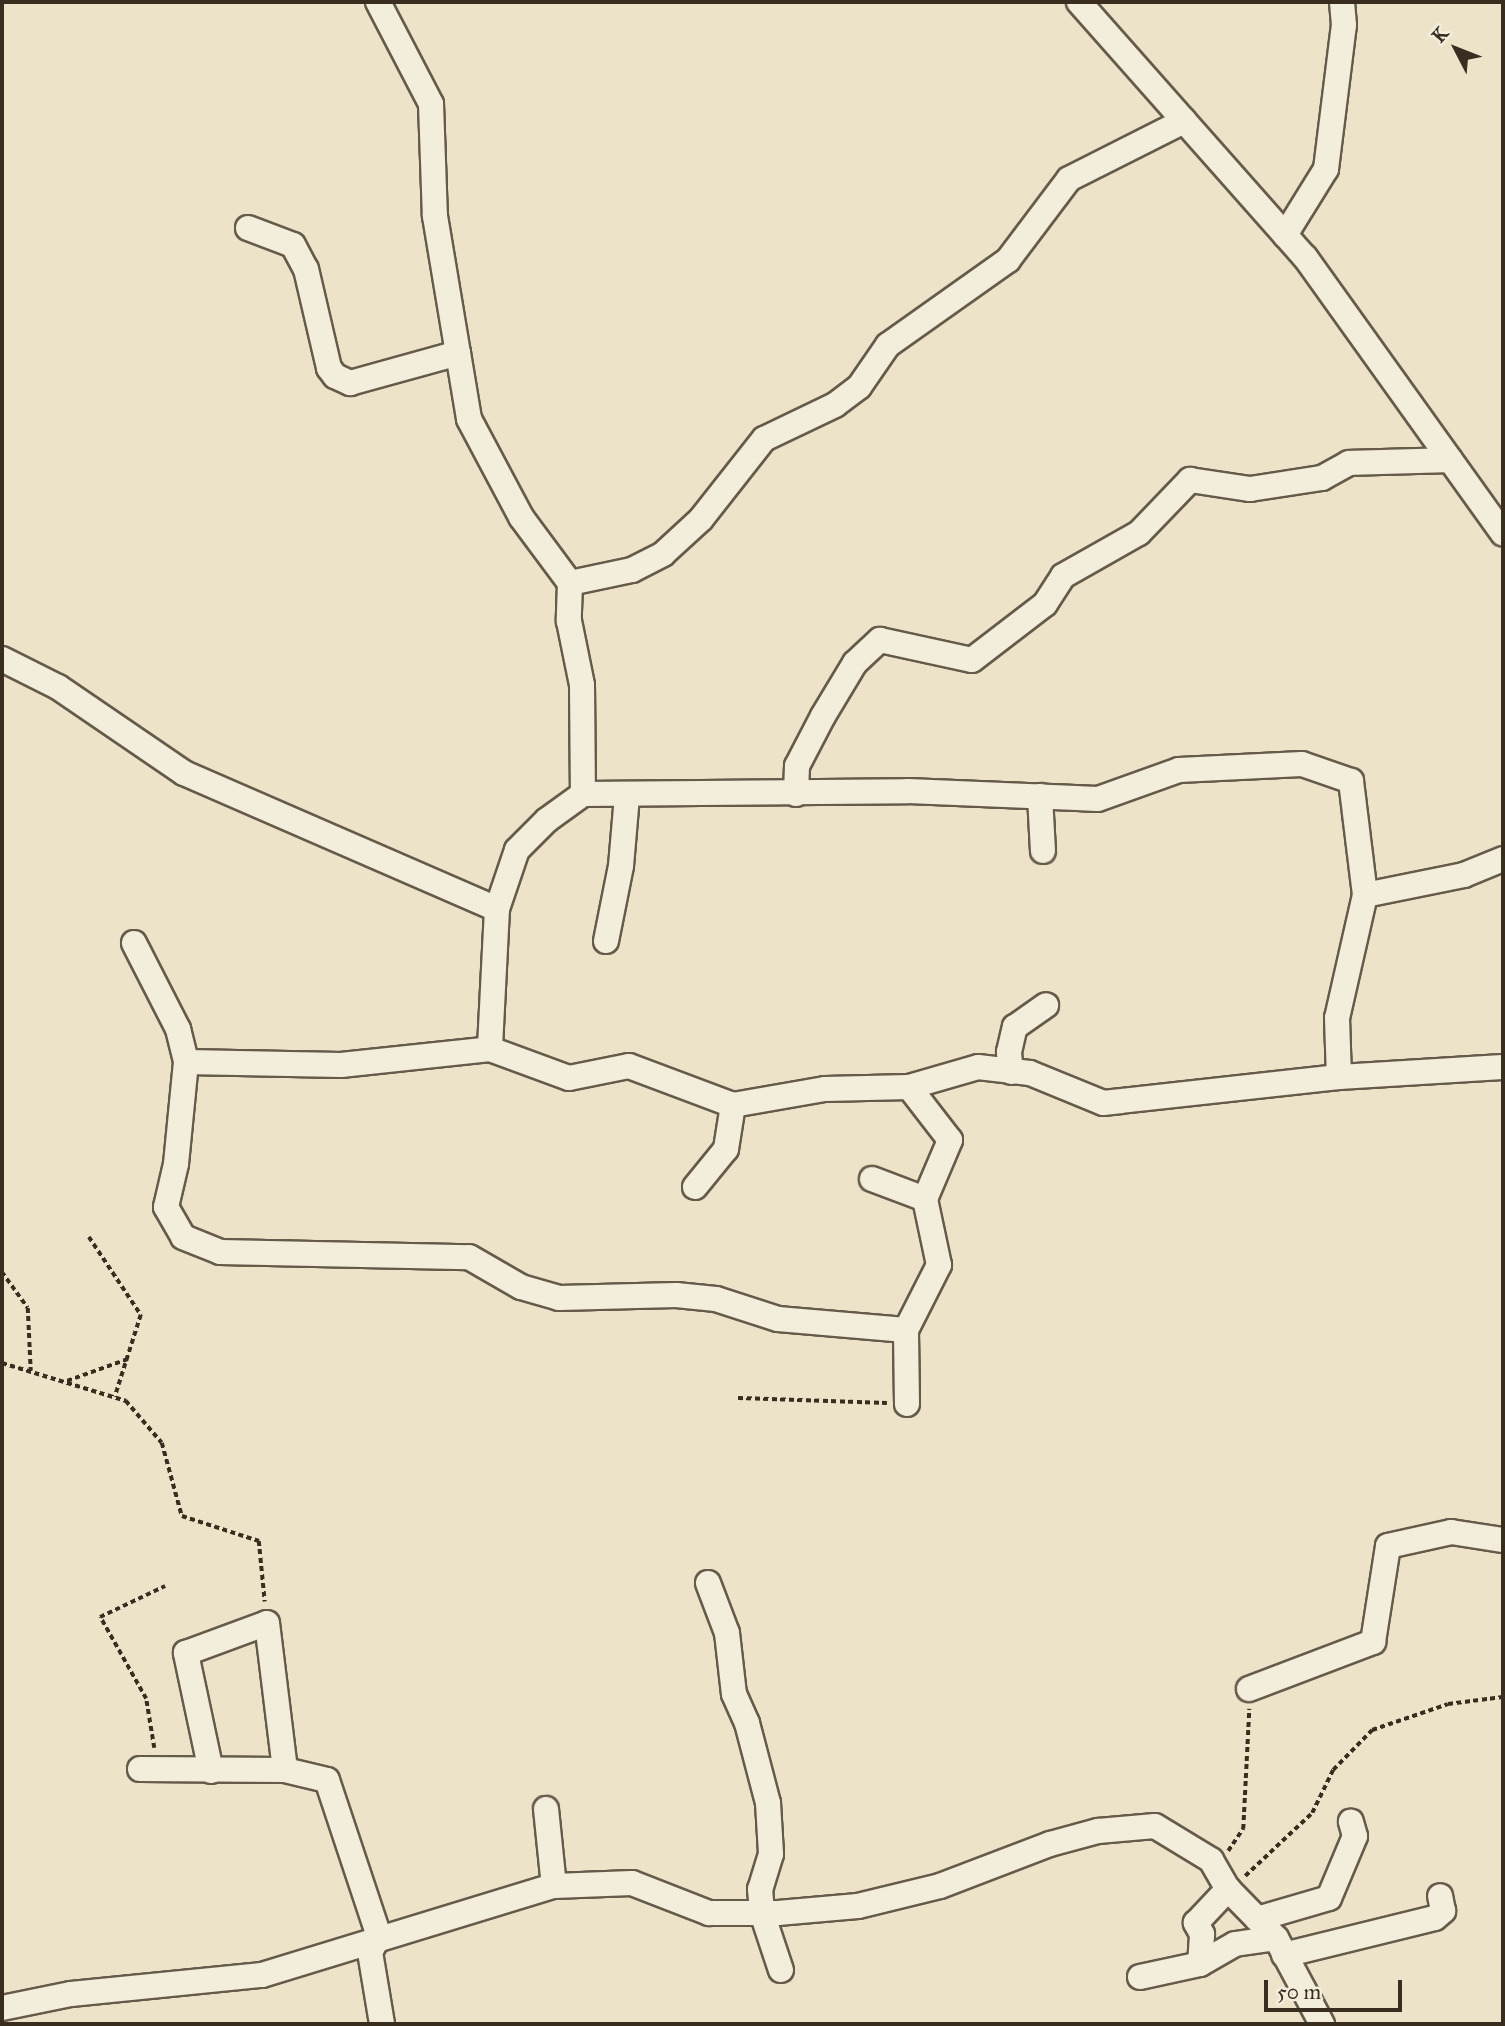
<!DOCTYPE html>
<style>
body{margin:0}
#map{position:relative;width:1505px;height:2026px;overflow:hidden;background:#ece3c9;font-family:"IM FELL Great Primer",serif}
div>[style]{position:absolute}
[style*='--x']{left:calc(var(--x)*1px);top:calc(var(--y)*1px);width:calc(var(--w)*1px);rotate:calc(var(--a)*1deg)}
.path>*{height:3.5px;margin-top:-1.75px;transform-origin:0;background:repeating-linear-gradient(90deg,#392d20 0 5px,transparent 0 8.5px)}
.roads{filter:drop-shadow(2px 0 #665a4a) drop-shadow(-2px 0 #665a4a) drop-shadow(0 2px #665a4a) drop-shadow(0 -2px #665a4a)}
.minor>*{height:24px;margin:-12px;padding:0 12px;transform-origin:12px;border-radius:12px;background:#f3eddc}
span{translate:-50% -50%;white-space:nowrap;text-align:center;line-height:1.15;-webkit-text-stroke:6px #f3eddc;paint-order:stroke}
.frame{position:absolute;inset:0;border:4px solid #392d20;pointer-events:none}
.north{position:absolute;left:1421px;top:14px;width:70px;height:70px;-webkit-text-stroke:5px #f3eddc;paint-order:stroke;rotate:312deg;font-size:19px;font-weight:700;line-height:28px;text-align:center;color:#392d20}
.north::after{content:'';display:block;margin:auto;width:24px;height:32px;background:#392d20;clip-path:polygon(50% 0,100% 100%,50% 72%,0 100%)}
.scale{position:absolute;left:1264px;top:1980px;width:138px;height:32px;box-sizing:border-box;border:4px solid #392d20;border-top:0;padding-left:9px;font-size:21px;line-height:24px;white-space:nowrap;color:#392d20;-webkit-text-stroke:5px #f3eddc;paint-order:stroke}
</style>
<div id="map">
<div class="path">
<div style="--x:89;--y:1237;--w:94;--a:56.3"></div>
<div style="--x:141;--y:1315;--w:86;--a:107.6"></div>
<div style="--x:2;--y:1272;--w:44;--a:54.2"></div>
<div style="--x:28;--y:1308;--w:63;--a:87.3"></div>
<div style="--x:2;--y:1363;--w:130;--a:17"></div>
<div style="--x:126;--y:1401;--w:55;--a:49.4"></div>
<div style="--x:162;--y:1443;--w:76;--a:74.7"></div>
<div style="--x:182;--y:1516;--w:81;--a:18"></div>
<div style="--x:259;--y:1541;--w:61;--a:84.4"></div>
<div style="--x:67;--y:1381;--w:65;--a:-19.8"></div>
<div style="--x:738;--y:1398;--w:149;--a:1.9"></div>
<div style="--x:154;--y:1748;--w:50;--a:-99.3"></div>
<div style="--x:146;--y:1699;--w:94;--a:-119.3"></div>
<div style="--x:100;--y:1617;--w:72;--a:-25.5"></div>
<div style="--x:1228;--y:1851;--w:27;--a:-56"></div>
<div style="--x:1243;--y:1829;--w:120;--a:-87.1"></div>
<div style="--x:1245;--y:1876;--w:92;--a:-43.2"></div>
<div style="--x:1312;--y:1813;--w:48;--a:-64"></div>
<div style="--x:1333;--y:1770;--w:56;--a:-45.7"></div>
<div style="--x:1372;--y:1730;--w:80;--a:-18.9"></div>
<div style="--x:1448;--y:1704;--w:55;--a:-7.3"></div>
</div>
<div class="roads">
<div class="minor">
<div style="--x:378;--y:2;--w:115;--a:62.5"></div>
<div style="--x:431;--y:104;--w:112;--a:88"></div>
<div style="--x:435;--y:216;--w:139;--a:80.5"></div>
<div style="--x:1079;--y:2;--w:341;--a:48.5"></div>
<div style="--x:1305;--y:257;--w:340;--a:54.4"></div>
<div style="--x:248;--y:228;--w:48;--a:20.7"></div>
<div style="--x:293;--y:245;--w:27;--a:62"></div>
<div style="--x:306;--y:269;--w:102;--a:76.9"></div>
<div style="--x:329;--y:368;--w:10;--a:53"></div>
<div style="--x:335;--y:376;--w:17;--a:25"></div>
<div style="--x:350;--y:383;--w:112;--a:-15.5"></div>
<div style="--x:458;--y:353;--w:67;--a:80.5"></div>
<div style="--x:469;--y:419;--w:111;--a:62"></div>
<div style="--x:521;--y:517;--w:82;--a:53.4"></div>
<div style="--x:570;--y:583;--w:38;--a:92"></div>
<div style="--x:569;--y:621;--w:65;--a:78.5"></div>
<div style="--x:582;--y:685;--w:109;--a:89.5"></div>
<div style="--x:1285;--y:235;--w:78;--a:-58.2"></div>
<div style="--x:1326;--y:169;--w:145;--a:-82.9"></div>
<div style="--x:1344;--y:25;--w:23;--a:-95"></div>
<div style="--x:570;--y:583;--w:63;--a:-11.8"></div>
<div style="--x:632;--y:570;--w:35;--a:-27"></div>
<div style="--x:663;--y:554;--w:52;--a:-42.6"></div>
<div style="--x:701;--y:519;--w:102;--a:-51.8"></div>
<div style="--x:764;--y:439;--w:79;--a:-25.6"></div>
<div style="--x:835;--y:405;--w:30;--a:-37"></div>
<div style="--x:859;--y:387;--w:51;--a:-55.4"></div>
<div style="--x:888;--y:345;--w:147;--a:-35.3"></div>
<div style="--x:1008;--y:260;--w:101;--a:-53"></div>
<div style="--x:1069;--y:179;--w:129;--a:-26.8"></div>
<div style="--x:2;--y:659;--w:63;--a:26.6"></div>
<div style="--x:58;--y:687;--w:153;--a:34.3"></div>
<div style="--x:184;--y:773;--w:341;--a:23.5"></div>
<div style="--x:497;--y:909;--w:62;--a:-71.3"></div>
<div style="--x:517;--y:850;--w:42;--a:-45"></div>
<div style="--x:547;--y:820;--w:44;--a:-35.8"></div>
<div style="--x:583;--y:794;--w:325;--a:-0.5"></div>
<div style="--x:908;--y:791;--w:190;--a:2.4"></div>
<div style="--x:1098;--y:799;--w:86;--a:-19.7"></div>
<div style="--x:1179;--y:770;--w:123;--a:-2.8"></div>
<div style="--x:1302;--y:764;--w:52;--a:19.1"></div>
<div style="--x:1351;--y:781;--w:115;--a:83"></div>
<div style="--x:796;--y:794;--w:28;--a:-88"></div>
<div style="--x:797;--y:766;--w:56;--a:-62.5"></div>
<div style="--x:823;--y:716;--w:62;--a:-58.9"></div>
<div style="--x:855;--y:663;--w:34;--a:-43"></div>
<div style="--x:880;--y:640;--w:94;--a:12.3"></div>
<div style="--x:972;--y:660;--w:92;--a:-37.5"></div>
<div style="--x:1045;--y:604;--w:33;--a:-57"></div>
<div style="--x:1063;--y:576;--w:87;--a:-29.5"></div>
<div style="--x:1139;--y:533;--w:74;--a:-46.1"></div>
<div style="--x:1190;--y:480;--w:61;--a:8.5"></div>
<div style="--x:1250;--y:489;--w:73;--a:-8.7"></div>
<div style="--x:1322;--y:478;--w:31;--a:-29"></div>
<div style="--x:1349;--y:463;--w:101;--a:-1.7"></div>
<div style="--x:1040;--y:796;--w:55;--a:86.9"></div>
<div style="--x:1503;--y:859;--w:42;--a:157.7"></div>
<div style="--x:1464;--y:875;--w:101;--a:168.6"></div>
<div style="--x:1365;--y:895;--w:126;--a:102.8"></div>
<div style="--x:1337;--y:1018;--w:59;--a:88.1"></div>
<div style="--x:1339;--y:1077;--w:164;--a:-3.5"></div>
<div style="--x:497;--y:909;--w:140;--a:92.9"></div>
<div style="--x:490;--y:1049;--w:84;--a:20.2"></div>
<div style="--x:569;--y:1078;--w:61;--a:-11.3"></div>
<div style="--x:629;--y:1066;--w:111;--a:20.6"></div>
<div style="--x:733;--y:1105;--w:93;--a:-9.9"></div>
<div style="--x:825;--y:1089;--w:84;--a:-1.4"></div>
<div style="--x:909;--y:1087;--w:72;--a:-16.2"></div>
<div style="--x:978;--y:1067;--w:52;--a:6.6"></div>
<div style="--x:1030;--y:1073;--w:79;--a:22.3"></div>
<div style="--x:1103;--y:1103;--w:237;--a:-6.3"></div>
<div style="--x:606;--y:941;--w:76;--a:-78.7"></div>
<div style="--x:621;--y:866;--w:70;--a:-85.1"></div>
<div style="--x:134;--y:943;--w:97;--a:62.9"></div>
<div style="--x:178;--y:1029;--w:34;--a:76"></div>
<div style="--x:186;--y:1062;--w:102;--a:95.6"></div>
<div style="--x:176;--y:1164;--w:44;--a:103.1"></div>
<div style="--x:166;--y:1207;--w:34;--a:60"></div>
<div style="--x:183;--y:1237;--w:40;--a:22"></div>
<div style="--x:220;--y:1252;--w:249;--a:1.2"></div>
<div style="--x:469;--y:1257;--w:60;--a:30"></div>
<div style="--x:521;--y:1287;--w:40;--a:16"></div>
<div style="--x:559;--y:1298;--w:117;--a:-1.5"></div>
<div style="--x:676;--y:1295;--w:40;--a:5.7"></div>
<div style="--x:716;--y:1299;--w:65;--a:17.9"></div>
<div style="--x:778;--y:1319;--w:128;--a:4.9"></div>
<div style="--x:186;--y:1062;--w:155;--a:1.1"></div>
<div style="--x:341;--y:1065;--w:150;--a:-6.1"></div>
<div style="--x:1011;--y:1072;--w:20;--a:-96"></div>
<div style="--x:1009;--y:1052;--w:26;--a:-77"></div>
<div style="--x:1015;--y:1027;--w:38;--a:-35"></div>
<div style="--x:872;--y:1179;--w:57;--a:20.7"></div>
<div style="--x:695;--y:1187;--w:49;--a:-50.8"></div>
<div style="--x:726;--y:1149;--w:45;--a:-81"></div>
<div style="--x:907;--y:1404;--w:74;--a:-90.8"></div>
<div style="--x:906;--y:1330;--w:73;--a:-63.1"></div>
<div style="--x:939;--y:1265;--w:67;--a:-102"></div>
<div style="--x:925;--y:1199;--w:64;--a:-67"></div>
<div style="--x:950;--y:1140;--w:67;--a:-127.7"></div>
<div style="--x:708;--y:1583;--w:53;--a:69.2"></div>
<div style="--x:727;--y:1633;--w:61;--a:83.5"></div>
<div style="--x:734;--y:1694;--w:32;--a:66"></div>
<div style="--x:747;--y:1723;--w:83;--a:75.3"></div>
<div style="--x:768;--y:1803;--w:51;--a:86.6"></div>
<div style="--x:771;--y:1854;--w:37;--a:107"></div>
<div style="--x:760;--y:1889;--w:24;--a:85"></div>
<div style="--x:762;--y:1913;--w:60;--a:71.6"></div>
<div style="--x:1249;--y:1689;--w:133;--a:-20.8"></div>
<div style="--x:1373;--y:1642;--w:97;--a:-81.1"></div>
<div style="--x:1388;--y:1546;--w:65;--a:-12.5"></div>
<div style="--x:1451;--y:1532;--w:53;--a:8.7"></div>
<div style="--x:140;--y:1769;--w:145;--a:0.4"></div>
<div style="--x:285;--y:1770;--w:43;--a:13.4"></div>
<div style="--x:327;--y:1780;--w:164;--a:71.6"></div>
<div style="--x:379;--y:1936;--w:18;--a:119"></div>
<div style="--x:370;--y:1952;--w:73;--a:80.5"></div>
<div style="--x:211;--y:1771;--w:121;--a:-102"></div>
<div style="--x:186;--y:1653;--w:86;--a:-20.3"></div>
<div style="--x:267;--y:1623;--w:148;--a:83"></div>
<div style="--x:546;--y:1809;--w:77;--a:84.1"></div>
<div style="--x:1257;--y:1919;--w:75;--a:-16.3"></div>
<div style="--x:1329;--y:1898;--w:67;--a:-67.2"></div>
<div style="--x:1355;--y:1836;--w:15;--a:-106"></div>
<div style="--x:1284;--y:1955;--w:155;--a:-13.8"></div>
<div style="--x:1435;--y:1918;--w:11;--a:-41"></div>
<div style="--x:1443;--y:1911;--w:15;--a:-101"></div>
<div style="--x:1200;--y:1964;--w:30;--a:-86"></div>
<div style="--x:1202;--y:1934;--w:13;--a:-119"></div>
<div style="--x:1196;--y:1923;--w:47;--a:-46.7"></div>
<div style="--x:1140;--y:1977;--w:61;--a:-12.2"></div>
<div style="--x:1200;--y:1964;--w:40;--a:-29.7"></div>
<div style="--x:1235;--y:1944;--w:41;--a:-8.3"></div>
<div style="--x:2;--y:2008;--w:70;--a:-11.5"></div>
<div style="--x:71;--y:1994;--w:192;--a:-5.7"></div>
<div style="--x:262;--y:1975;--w:305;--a:-17"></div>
<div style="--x:554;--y:1886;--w:78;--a:-2.2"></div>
<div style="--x:632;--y:1883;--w:83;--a:21.3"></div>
<div style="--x:709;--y:1913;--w:69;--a:0"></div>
<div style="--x:778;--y:1913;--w:80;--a:-5"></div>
<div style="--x:858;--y:1906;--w:84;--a:-13.7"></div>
<div style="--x:940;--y:1886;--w:118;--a:-20.9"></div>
<div style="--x:1050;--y:1844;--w:50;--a:-15.2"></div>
<div style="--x:1098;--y:1831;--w:57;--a:-5"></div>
<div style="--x:1155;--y:1826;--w:66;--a:31.3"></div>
<div style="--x:1211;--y:1860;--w:34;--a:60"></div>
<div style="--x:1228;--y:1889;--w:69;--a:45.6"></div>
<div style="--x:1276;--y:1938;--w:98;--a:61.9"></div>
</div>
</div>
<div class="frame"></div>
<div class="north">K</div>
<div class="scale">50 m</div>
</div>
